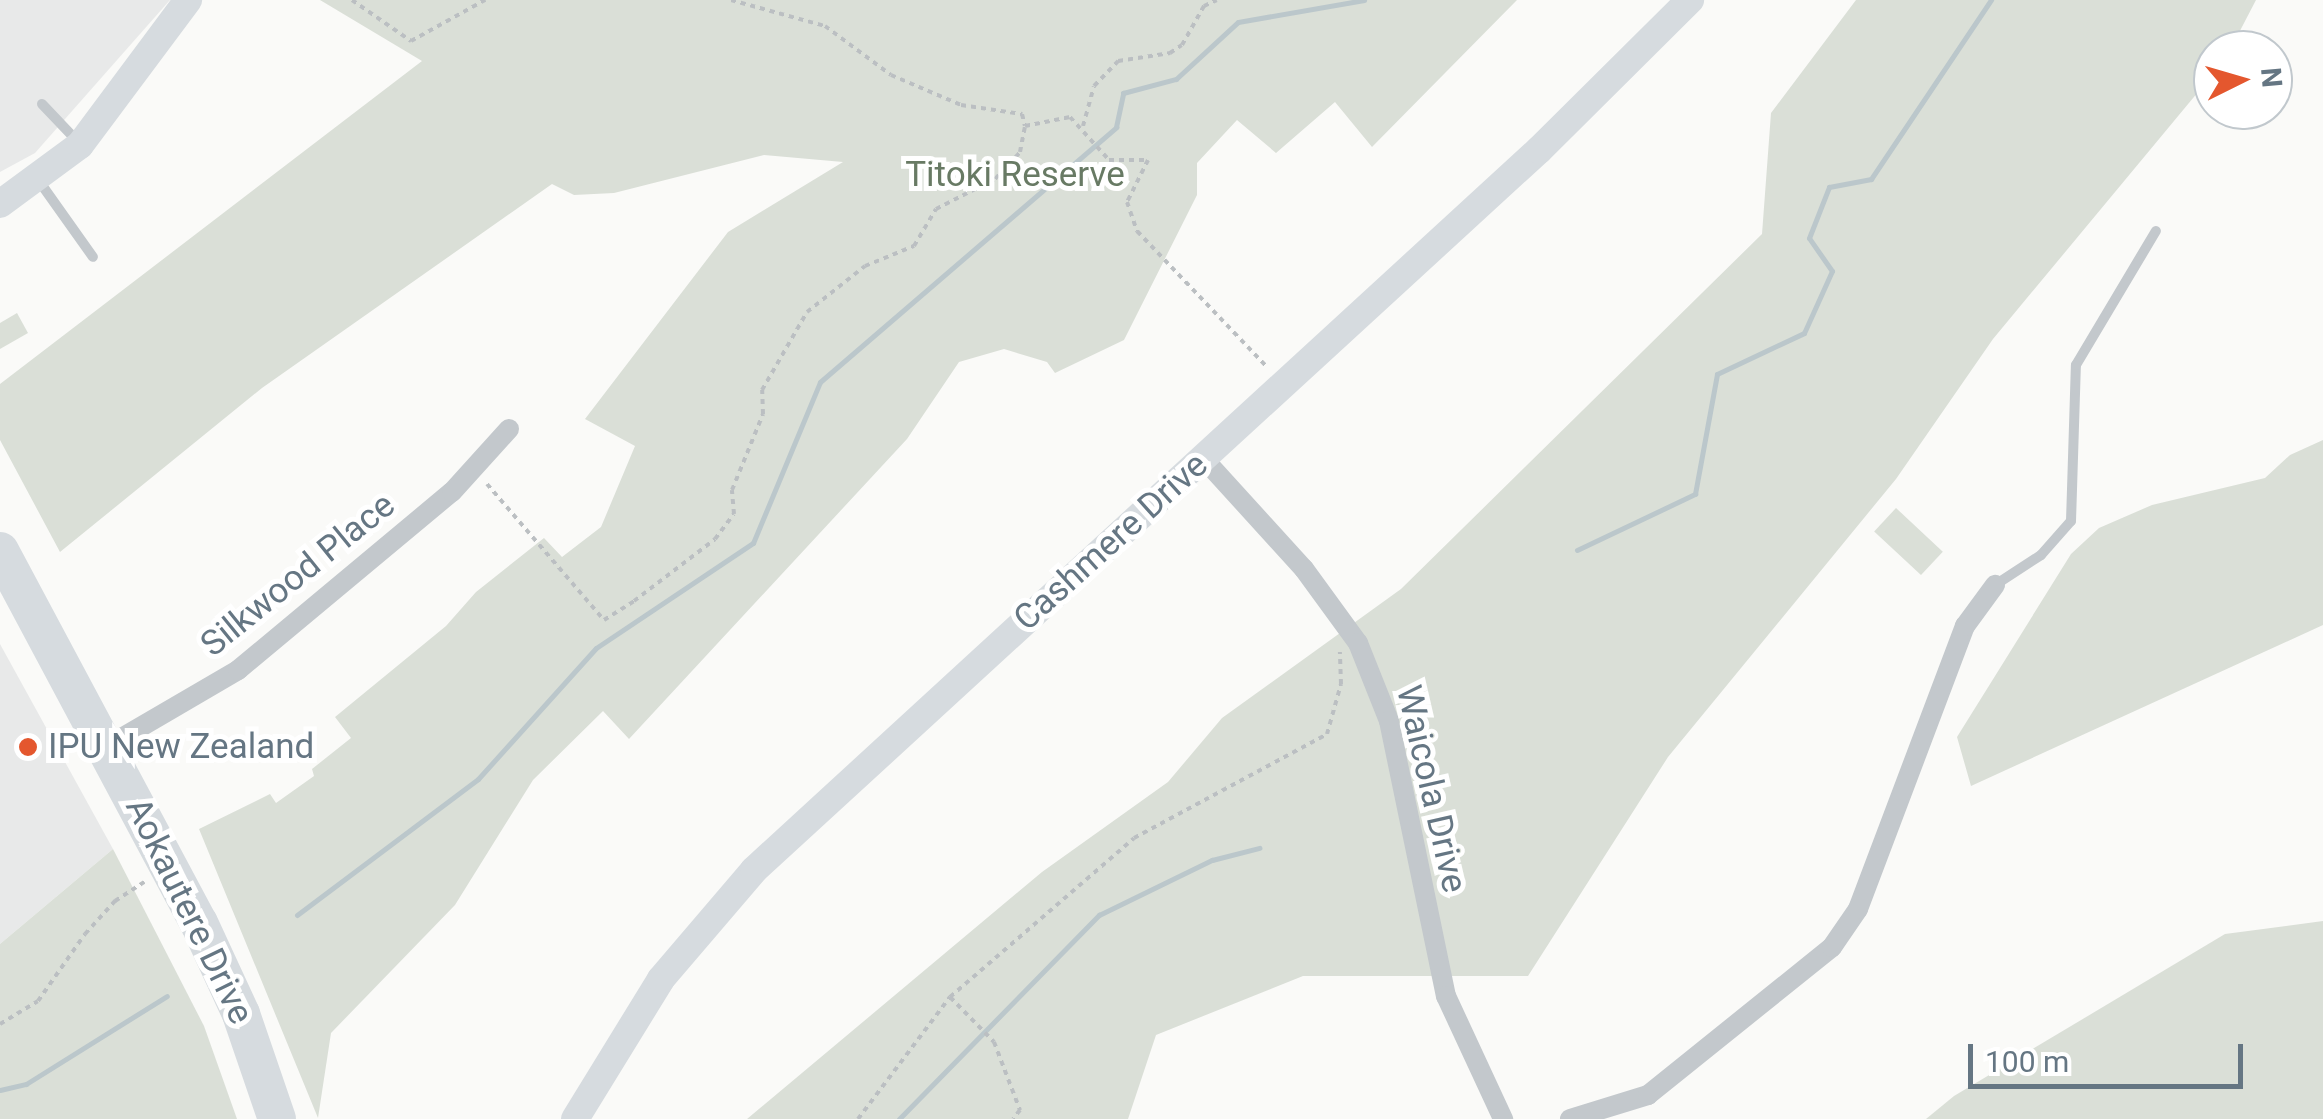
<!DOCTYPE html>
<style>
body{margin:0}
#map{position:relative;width:2323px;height:1119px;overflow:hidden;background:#fafaf8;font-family:Roboto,sans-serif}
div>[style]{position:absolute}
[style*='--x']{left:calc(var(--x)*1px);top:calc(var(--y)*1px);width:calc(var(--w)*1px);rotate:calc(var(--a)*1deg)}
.built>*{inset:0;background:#e8e9e9}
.green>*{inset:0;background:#dadfd7;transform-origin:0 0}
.stream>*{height:5px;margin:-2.5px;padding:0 2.5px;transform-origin:2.5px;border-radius:2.5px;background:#bbc7cb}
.path>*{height:4px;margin-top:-2px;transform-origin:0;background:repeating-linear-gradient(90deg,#bbbfc2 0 5px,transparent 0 10px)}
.lane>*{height:10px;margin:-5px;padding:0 5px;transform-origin:5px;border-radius:5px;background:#c3c8cc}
.street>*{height:20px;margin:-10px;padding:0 10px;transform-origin:10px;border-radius:10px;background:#c3c8cc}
.secondary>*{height:28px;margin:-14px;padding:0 14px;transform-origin:14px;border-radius:14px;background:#d6dbdf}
.highway>*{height:38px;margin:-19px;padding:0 19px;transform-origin:19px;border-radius:19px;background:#d6dbdf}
.dots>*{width:28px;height:28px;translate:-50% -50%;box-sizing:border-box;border:5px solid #fff;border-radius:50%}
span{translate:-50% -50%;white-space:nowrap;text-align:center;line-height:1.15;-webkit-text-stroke:10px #fff;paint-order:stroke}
.park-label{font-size:35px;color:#687a64}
.street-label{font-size:35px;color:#657683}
.poi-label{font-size:35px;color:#657683}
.left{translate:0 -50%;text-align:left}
.north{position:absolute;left:2193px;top:30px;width:100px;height:100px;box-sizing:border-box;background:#fff;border:2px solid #c1c8cd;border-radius:50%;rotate:85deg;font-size:28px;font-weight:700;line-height:40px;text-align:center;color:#657683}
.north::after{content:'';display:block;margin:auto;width:35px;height:45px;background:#e4572e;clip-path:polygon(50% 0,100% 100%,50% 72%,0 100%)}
.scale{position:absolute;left:1968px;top:1044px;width:275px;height:45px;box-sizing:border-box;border:5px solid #657683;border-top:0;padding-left:12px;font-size:30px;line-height:35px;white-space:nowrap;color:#657683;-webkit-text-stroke:8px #fff;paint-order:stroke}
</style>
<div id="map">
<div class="built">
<div style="clip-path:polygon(0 0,170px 0,35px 153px,0 172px)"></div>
<div style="clip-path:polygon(0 644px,113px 849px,0 944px)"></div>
</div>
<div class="green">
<div style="clip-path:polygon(320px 0,1517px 0,1372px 147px,1335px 102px,1276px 153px,1237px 120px,1197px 163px,1197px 195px,1124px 340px,1055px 373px,1047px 362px,1004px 349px,959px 362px,907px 439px,629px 739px,603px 711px,533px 780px,455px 905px,331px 1033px,318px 1118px,199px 829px,270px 794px,276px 803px,314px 776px,312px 769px,351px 738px,335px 717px,446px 626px,476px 592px,544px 538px,562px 557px,601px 527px,635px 446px,585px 419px,728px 232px,843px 162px,764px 155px,614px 193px,574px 195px,552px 184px,262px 388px,60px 552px,0 440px,0 384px,422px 61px)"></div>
<div style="clip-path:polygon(1856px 0,2256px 0,2230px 50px,2213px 50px,2213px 74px,1993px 339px,1896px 479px,1668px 757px,1528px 976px,1303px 976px,1156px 1035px,1128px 1119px,747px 1119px,1042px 872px,1168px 782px,1222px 718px,1401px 589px,1762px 234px,1771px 113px)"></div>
<div style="clip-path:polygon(17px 313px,28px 333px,0 349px,0 323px)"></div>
<div style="clip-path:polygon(2323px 440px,2323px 625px,1971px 786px,1957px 737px,2071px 554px,2099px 528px,2152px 505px,2265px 478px,2290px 455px)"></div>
<div style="left:1896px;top:508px;width:64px;height:32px;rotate:43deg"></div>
<div style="clip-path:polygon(113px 849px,204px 1026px,237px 1119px,0 1119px,0 944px)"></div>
<div style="clip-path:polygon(2323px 921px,2323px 1119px,1926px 1119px,1954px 1096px,2225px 934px)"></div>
</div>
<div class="stream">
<div style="--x:1577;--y:550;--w:131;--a:-25.4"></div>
<div style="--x:1695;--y:494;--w:122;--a:-79.6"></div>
<div style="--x:1717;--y:374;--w:96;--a:-25.2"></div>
<div style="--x:1804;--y:333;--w:68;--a:-65.7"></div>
<div style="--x:1832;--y:271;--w:40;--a:-124.9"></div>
<div style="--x:1809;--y:238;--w:55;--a:-68.6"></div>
<div style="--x:1829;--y:187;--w:43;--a:-10.8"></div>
<div style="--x:1871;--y:179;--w:216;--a:-56.2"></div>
<div style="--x:297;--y:915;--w:226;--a:-36.9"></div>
<div style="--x:478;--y:779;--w:176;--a:-48"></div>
<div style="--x:596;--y:648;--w:189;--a:-33.8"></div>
<div style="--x:753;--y:543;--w:174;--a:-67.4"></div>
<div style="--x:820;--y:382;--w:391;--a:-40.7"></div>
<div style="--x:1116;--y:127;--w:35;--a:-78"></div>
<div style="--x:1123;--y:93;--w:55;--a:-14.8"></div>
<div style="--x:1176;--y:79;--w:84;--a:-42.6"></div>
<div style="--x:1238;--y:22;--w:128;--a:-9.9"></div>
<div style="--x:0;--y:1090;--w:27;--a:-13"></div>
<div style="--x:26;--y:1084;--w:166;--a:-32"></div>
<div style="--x:899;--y:1119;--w:286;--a:-45.6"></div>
<div style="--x:1099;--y:915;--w:126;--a:-26"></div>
<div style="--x:1212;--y:860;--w:49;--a:-14.3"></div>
</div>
<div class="path">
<div style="--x:352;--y:0;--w:72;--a:34.8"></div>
<div style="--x:411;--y:41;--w:85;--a:-29"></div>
<div style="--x:731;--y:0;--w:98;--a:15.5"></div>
<div style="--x:825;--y:26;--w:82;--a:36.6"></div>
<div style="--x:891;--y:75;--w:76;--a:23.2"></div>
<div style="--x:961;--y:105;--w:62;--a:8.4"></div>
<div style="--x:1022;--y:114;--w:12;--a:76"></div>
<div style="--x:1025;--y:126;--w:46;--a:-11.3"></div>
<div style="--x:1070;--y:117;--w:58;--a:47.8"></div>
<div style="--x:1109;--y:160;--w:39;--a:0"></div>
<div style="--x:1148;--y:160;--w:47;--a:116.6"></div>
<div style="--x:1127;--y:202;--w:31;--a:71"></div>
<div style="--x:1137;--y:231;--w:188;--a:46.3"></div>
<div style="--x:1083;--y:126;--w:41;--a:-74.6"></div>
<div style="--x:1094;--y:86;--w:35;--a:-46"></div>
<div style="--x:1118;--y:61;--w:53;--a:-8.7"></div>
<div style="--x:1170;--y:53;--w:14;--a:-34"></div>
<div style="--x:1182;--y:45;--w:45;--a:-60.6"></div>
<div style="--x:1204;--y:6;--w:14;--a:-25"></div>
<div style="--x:487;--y:484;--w:179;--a:49.3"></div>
<div style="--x:604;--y:620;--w:36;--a:-32"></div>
<div style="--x:634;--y:601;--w:102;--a:-37.4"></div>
<div style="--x:715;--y:539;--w:31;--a:-53"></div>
<div style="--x:734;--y:514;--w:24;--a:-95"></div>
<div style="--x:732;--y:490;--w:82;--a:-67.8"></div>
<div style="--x:763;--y:414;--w:24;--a:-92"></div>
<div style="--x:762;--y:390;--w:90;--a:-60"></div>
<div style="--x:807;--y:312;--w:74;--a:-38.4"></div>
<div style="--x:865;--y:266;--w:53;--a:-22.2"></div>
<div style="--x:914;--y:246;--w:43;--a:-59.3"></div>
<div style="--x:936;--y:209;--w:66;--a:-27"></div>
<div style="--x:995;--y:179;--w:37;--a:-47"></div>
<div style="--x:1020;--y:152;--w:26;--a:-79"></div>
<div style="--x:950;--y:997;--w:63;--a:45.6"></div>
<div style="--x:994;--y:1042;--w:73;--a:69.1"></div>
<div style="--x:1020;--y:1110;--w:11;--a:128"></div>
<div style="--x:0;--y:1024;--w:44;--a:-31.2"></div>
<div style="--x:38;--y:1001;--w:82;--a:-55"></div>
<div style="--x:85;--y:934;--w:45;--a:-47.7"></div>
<div style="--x:115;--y:901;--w:35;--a:-33"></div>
<div style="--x:858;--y:1119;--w:153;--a:-53"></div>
<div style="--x:950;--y:997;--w:243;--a:-40.8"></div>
<div style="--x:1134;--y:838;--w:219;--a:-28.3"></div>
<div style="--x:1327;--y:734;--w:52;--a:-74.4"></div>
<div style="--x:1341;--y:684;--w:32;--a:-92"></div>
</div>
<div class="lane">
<div style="--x:42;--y:104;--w:54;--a:46.5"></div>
<div style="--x:39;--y:181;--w:93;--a:54.6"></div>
<div style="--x:1995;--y:585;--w:55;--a:-33.1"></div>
<div style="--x:2041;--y:555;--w:45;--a:-48.6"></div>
<div style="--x:2071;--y:521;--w:156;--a:-88.2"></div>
<div style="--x:2076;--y:365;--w:156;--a:-59.2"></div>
</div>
<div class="street">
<div style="--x:1203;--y:458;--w:150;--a:47.7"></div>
<div style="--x:1304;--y:569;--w:92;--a:53.9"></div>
<div style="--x:1358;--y:643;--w:84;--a:68.3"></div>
<div style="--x:1389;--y:721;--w:281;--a:78.3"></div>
<div style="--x:1446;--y:996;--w:136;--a:65.1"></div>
<div style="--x:108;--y:746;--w:151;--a:-30.3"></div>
<div style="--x:238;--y:670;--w:278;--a:-39.8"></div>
<div style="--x:452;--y:492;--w:85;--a:-47.9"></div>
<div style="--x:1570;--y:1119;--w:82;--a:-17.1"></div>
<div style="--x:1648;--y:1095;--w:236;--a:-38.8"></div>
<div style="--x:1832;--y:947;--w:46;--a:-55.6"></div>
<div style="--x:1858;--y:909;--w:303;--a:-69.3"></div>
<div style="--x:1965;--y:626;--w:51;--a:-53.8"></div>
</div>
<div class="secondary">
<div style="--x:0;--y:204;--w:99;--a:-36.4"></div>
<div style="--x:80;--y:145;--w:181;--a:-53.3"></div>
<div style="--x:575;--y:1119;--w:164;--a:-58.4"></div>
<div style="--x:661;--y:979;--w:143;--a:-49.5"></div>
<div style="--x:754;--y:870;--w:1065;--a:-42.53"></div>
<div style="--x:1539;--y:150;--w:213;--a:-44.8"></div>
</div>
<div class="highway">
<div style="--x:0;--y:551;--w:422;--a:61.9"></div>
<div style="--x:199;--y:923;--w:100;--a:65.2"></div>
<div style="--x:241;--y:1014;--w:111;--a:71.1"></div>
</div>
<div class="dots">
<div style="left:28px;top:747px;background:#e4572e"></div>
</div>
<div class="park-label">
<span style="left:1015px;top:175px">Titoki Reserve</span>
</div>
<div class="street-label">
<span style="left:1111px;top:542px;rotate:-42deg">Cashmere Drive</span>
<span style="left:298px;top:575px;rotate:-39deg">Silkwood Place</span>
<span style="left:1431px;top:789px;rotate:77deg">Waicola Drive</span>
<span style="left:189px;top:911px;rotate:64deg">Aokautere Drive</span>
</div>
<div class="poi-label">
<span class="left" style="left:48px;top:747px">IPU New Zealand</span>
</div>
<div class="north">N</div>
<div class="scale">100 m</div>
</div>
